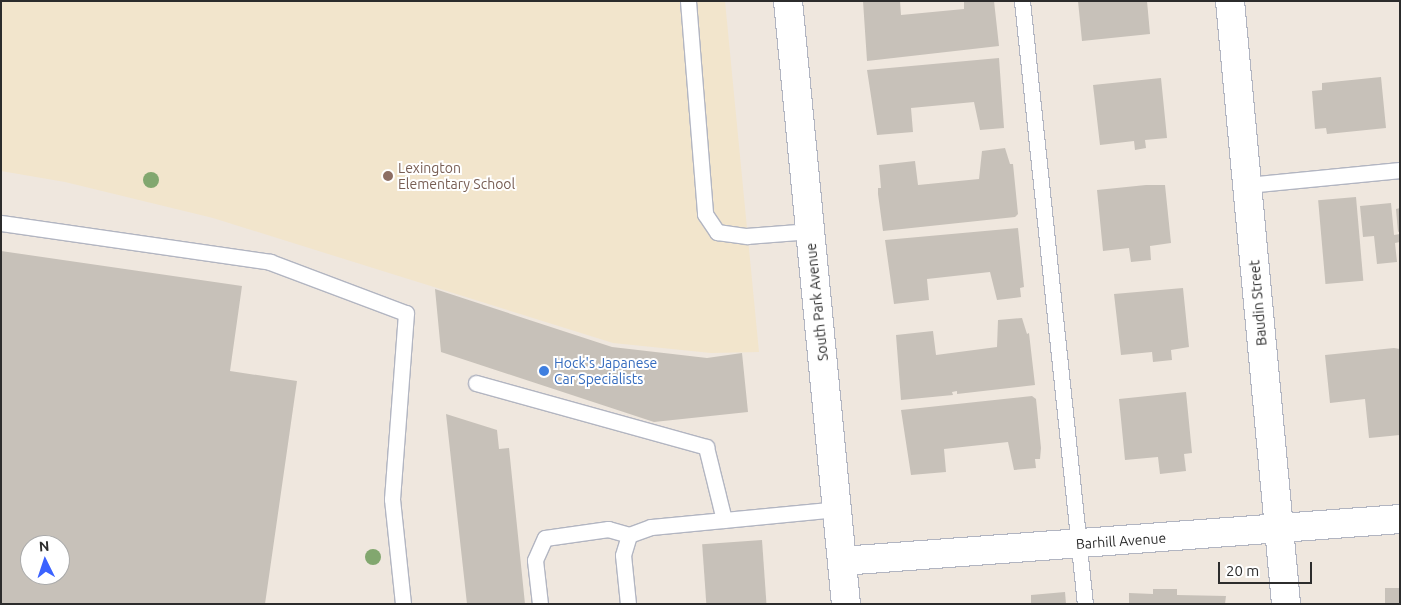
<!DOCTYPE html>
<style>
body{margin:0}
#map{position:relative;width:1401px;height:605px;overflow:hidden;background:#efe7de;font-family:Ubuntu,sans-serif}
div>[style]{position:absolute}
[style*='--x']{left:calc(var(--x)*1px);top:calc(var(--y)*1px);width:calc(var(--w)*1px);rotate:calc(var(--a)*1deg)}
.education>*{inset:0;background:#f2e5cc}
.building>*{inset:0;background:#c7c1b9;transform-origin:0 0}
.roads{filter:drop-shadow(1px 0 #b2b5c1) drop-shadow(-1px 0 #b2b5c1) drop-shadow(0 1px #b2b5c1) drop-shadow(0 -1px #b2b5c1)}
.service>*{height:15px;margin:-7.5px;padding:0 7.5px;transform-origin:7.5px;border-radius:7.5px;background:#fff}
.minor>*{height:28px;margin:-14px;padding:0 14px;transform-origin:14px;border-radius:14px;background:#fff}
.tertiary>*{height:28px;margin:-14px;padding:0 14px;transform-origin:14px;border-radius:14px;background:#fff}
.trees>*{width:16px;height:16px;margin:-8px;border-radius:50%;background:#82a76f}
.dots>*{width:14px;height:14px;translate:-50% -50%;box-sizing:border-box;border:2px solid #fff;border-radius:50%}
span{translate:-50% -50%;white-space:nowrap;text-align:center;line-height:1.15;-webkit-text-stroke:4px #fff;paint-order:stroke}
.education-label{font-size:14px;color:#785e54}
.left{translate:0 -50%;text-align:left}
.street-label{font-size:14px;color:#2c2c2c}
.shop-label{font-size:14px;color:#366cbe}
.frame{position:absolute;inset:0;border:2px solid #2c2c2c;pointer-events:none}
.north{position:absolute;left:20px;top:535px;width:50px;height:50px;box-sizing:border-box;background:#fff;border:1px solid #ababab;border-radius:50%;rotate:356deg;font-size:14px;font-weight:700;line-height:20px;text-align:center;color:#2c2c2c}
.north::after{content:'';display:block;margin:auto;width:18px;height:22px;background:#3b62ff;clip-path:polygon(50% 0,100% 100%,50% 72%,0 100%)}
.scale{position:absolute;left:1218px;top:562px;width:94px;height:22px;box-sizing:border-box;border:2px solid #2c2c2c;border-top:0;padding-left:6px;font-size:15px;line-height:18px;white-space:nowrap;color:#2c2c2c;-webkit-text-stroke:4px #fff;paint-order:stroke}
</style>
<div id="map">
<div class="education">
<div style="clip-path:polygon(1px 1px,725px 1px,759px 352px,711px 353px,613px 343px,213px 218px,65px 182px,1px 171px)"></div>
</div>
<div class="building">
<div style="clip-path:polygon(863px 1px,900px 1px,901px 15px,964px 9px,964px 1px,994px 1px,999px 46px,867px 61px)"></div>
<div style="clip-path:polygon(1078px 1px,1147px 1px,1150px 34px,1082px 41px)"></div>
<div style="clip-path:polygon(999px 58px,1004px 128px,980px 130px,974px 102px,911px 108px,913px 132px,877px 135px,867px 70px)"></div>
<div style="clip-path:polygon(1381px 77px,1386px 128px,1327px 134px,1326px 128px,1315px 129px,1312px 91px,1322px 90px,1322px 83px)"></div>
<div style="clip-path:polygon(1161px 78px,1167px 138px,1145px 140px,1146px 148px,1135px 150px,1134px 141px,1100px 145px,1093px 85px)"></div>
<div style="clip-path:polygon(1005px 148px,1010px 164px,1013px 164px,1018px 214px,1015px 217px,883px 231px,878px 194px,878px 188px,881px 188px,879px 165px,915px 161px,918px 185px,979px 179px,982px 151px)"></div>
<div style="clip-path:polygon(1146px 185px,1165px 185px,1171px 243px,1150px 246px,1151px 260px,1131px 262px,1129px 248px,1103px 251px,1097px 190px)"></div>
<div style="left:1356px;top:197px;width:84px;height:38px;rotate:85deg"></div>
<div style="clip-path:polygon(1391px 203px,1394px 235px,1400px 234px,1400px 242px,1395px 243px,1397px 262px,1377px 264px,1374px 236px,1363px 237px,1360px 206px)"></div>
<div style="clip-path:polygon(1400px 208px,1400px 231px,1398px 232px,1396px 209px)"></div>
<div style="clip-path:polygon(1018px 228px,1024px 287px,1020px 288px,1021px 297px,997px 300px,990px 272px,927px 279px,929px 300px,894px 304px,885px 240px)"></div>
<div style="clip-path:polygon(evenodd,1px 251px,242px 286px,230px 371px,297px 381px,265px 604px,1px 604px,1px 251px,30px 545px,60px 545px,60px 575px,30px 575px,30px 545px)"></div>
<div style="clip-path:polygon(1183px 288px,1189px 347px,1171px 350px,1172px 360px,1153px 362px,1152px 352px,1121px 355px,1114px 294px)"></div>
<div style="clip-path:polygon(435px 289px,612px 347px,707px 358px,742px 353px,748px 412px,654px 422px,441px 352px)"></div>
<div style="clip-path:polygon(1022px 318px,1027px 334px,1029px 333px,1035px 385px,957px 394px,957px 391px,952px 392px,953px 395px,901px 400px,896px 335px,933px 331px,936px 355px,997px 347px,998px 320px)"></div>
<div style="clip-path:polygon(1394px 348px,1400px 349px,1400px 435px,1369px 438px,1365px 399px,1330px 403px,1325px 355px)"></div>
<div style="clip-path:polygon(1186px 392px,1192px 453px,1184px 454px,1186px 471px,1160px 474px,1158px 457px,1125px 460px,1119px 399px)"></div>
<div style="clip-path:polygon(1032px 396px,1036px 399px,1041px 448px,1040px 459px,1035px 459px,1036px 468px,1014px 470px,1008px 442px,944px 449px,946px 472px,911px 475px,901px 410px)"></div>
<div style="clip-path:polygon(446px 414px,497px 430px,499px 449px,509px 448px,525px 604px,467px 604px)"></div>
<div style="left:762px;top:540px;width:64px;height:60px;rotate:86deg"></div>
<div style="left:1400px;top:588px;width:16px;height:15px;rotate:90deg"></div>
<div style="clip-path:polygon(1153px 589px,1177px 589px,1177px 595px,1226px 596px,1225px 604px,1129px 604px,1129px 593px,1153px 594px)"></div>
<div style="clip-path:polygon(1065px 592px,1066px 604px,1031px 604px,1031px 595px)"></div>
</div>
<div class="roads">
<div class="service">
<div style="--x:688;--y:1;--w:214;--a:85.4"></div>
<div style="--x:705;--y:214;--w:22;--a:56"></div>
<div style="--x:717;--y:232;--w:30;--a:8"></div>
<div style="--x:747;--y:236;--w:63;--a:-4.5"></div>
<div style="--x:1022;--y:1;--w:606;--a:84.04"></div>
<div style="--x:1247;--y:185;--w:154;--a:-5.6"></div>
<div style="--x:1;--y:223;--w:272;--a:8.2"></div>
<div style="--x:270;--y:262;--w:145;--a:20.6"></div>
<div style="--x:406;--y:313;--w:187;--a:94.3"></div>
<div style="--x:392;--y:499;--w:106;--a:84"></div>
<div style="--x:476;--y:383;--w:239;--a:15.5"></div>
<div style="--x:706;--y:447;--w:75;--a:76.1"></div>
<div style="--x:540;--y:604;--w:44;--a:-96.5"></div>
<div style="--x:535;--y:560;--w:24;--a:-66"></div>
<div style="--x:545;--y:538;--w:64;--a:-8.1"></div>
<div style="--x:608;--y:529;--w:22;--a:16"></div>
<div style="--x:628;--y:604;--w:49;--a:-95.8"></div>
<div style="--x:623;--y:555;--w:21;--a:-73"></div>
<div style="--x:629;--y:535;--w:23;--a:-20"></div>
<div style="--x:651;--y:527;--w:187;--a:-5.5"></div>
</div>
<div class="minor">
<div style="--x:1230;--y:1;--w:606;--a:84.69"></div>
<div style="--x:842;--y:561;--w:560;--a:-4.3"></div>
</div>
<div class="tertiary">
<div style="--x:788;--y:1;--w:606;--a:84.51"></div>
</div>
</div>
<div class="trees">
<div style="left:151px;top:180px"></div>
<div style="left:373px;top:557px"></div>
</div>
<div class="dots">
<div style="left:388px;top:176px;background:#8d6e63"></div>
<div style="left:544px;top:371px;background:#3f7fe0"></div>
</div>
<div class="education-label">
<span class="left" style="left:398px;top:176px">Lexington<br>Elementary School</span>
</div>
<div class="street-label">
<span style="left:817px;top:302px;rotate:-96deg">South Park Avenue</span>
<span style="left:1258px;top:303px;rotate:-95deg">Baudin Street</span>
<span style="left:1121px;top:541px;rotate:-4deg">Barhill Avenue</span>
</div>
<div class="shop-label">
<span class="left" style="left:554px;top:371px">Hock's Japanese<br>Car Specialists</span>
</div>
<div class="frame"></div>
<div class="north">N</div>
<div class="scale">20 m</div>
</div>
